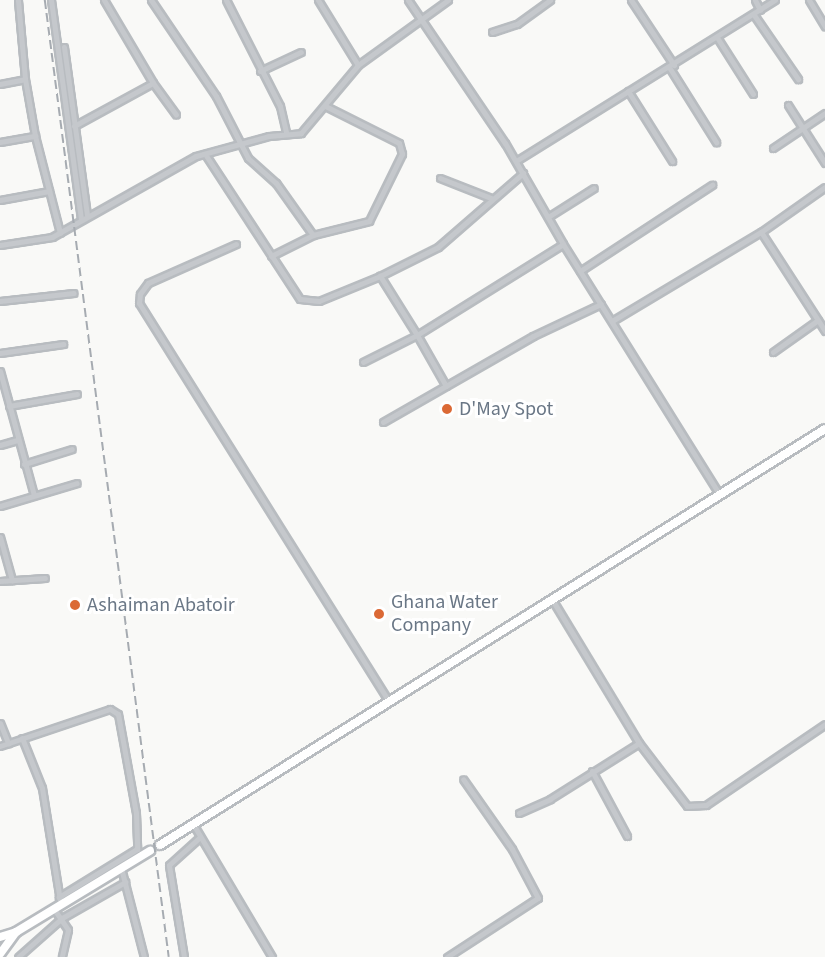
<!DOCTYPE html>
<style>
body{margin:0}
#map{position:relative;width:825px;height:957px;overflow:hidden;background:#f9f9f7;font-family:"Source Sans 3",sans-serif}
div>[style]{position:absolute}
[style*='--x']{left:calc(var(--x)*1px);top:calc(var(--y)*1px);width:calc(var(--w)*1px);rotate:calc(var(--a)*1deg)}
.roads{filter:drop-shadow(2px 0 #b8bcc0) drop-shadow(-2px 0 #b8bcc0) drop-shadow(0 2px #b8bcc0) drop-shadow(0 -2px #b8bcc0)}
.street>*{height:5px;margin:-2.5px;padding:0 2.5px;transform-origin:2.5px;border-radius:2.5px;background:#c5c8cc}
.secondary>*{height:8px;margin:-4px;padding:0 4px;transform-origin:4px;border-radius:4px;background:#fff}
.rail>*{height:1.5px;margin-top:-0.75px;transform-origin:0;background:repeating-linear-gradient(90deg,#a6abb1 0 9px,transparent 0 13.5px)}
.dots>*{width:16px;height:16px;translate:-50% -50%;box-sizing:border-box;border:3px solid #fff;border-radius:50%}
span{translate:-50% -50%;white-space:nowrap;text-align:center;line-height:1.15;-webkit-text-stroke:6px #fff;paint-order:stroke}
.poi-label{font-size:20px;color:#6a7786}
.left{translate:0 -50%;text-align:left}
</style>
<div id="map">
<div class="roads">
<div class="street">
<div style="--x:51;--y:0;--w:222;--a:82.2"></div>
<div style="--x:104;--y:0;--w:96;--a:59.4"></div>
<div style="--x:153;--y:83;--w:39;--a:54"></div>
<div style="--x:151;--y:0;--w:116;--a:55.9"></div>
<div style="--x:216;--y:96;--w:70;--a:62.7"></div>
<div style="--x:248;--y:158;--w:38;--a:42"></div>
<div style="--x:276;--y:183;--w:64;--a:54.6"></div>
<div style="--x:226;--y:0;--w:119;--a:63"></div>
<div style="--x:280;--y:106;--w:28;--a:77"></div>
<div style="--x:318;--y:0;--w:76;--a:58.4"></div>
<div style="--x:408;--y:0;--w:173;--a:55.9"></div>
<div style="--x:505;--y:143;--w:116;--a:60.1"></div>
<div style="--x:563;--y:244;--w:296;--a:58"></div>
<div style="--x:631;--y:0;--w:78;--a:56.5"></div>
<div style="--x:755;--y:0;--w:11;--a:63"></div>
<div style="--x:809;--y:0;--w:31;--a:59"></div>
<div style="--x:754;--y:15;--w:78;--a:55.5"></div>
<div style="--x:492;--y:32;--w:26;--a:-18"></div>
<div style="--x:517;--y:24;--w:41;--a:-36"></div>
<div style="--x:718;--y:39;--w:65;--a:57.5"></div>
<div style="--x:64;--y:47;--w:170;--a:82.2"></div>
<div style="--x:669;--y:67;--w:89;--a:57.9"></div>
<div style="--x:260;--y:71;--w:45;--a:-24.9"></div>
<div style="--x:25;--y:79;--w:58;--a:80"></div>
<div style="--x:35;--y:136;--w:100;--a:75.5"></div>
<div style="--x:0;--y:84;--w:25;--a:-11"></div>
<div style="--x:25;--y:79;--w:79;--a:-95.1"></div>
<div style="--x:628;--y:91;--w:83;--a:57.8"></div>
<div style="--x:788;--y:105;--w:69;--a:57.5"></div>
<div style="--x:74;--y:126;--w:90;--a:-28.6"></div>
<div style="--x:0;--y:142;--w:36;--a:-10"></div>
<div style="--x:773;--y:148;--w:63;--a:-33.9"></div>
<div style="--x:205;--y:154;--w:173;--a:56.8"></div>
<div style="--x:300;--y:299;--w:19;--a:6"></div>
<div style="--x:319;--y:301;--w:66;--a:-22.3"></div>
<div style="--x:516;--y:161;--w:305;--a:-31.9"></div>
<div style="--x:440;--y:178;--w:55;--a:21.4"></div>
<div style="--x:0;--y:200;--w:50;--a:-10.4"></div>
<div style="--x:548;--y:217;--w:54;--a:-32.2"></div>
<div style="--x:761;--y:232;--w:118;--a:57.1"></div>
<div style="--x:236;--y:244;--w:96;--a:156.1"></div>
<div style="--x:148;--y:283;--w:14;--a:126"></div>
<div style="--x:140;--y:294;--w:9;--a:96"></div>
<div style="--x:139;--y:303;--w:471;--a:57.9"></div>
<div style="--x:0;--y:245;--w:53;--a:-8.7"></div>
<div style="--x:52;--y:237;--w:165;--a:-29.4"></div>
<div style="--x:196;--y:156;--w:76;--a:-15.3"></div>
<div style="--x:269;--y:136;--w:32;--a:-5"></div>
<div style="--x:301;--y:133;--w:89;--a:-50"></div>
<div style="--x:358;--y:65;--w:111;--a:-35.8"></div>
<div style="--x:271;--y:256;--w:47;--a:-26.6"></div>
<div style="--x:313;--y:235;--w:58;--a:-14"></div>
<div style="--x:369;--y:221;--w:75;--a:-63.8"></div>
<div style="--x:402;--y:154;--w:11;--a:-105"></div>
<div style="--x:399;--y:143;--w:83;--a:-153.4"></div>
<div style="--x:580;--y:271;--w:158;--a:-33.1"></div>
<div style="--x:0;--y:301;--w:74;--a:-6.2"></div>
<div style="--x:612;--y:321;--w:174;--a:-30.9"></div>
<div style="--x:761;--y:232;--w:78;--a:-35.1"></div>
<div style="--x:773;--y:352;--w:55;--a:-35.4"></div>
<div style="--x:0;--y:353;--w:64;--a:-8.1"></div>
<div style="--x:363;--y:362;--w:60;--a:-26.6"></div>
<div style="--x:417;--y:335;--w:70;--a:-122.1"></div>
<div style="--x:380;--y:276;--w:65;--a:-26.6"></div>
<div style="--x:438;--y:247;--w:113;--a:-41"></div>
<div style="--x:0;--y:371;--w:129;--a:74.7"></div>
<div style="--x:446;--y:386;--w:59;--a:-119.6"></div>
<div style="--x:417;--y:335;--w:172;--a:-31.9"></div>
<div style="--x:9;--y:406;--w:69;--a:-10"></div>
<div style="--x:383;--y:422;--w:173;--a:-29.8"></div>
<div style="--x:533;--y:336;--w:75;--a:-25.2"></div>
<div style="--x:0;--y:445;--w:19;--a:-16"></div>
<div style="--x:24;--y:464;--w:50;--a:-17.4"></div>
<div style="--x:0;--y:506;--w:80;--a:-16.6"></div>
<div style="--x:0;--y:537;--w:45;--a:74.4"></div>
<div style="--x:0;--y:581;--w:45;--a:-3.8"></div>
<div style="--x:553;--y:601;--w:166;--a:58.8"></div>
<div style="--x:639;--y:743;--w:79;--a:52.7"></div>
<div style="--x:687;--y:806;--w:19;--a:-3"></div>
<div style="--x:706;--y:805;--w:144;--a:-34.2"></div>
<div style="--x:0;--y:723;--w:22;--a:68"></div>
<div style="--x:22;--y:738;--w:54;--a:68.2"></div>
<div style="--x:42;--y:788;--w:113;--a:80.9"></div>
<div style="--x:0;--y:746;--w:116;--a:-18.6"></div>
<div style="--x:110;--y:709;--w:9;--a:32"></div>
<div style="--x:118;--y:714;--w:101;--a:79.7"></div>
<div style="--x:136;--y:813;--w:36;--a:88"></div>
<div style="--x:137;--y:849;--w:92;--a:148.4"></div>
<div style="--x:592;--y:771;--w:74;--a:61.7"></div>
<div style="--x:519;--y:813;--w:34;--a:-24"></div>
<div style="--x:550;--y:799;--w:105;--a:-32.2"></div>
<div style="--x:193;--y:824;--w:155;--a:59.3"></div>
<div style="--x:121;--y:868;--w:92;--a:75.5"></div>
<div style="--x:54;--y:909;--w:25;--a:56"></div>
<div style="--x:68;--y:930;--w:28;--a:103"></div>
<div style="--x:18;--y:957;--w:59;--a:-41.6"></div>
<div style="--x:62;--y:918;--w:73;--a:-29.7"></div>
<div style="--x:184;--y:957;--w:93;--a:-99.3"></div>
<div style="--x:169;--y:865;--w:42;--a:-42.1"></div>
<div style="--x:447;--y:957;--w:108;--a:-33"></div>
<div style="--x:538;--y:898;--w:55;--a:-118"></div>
<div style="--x:512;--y:849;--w:85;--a:-125"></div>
</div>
<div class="secondary">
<div style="--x:160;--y:845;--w:784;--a:-32.03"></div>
<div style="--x:0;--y:937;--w:17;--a:-17"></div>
<div style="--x:16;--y:932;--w:157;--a:-31.2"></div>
<div style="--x:0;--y:954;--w:27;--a:-54"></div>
</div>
</div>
<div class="rail">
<div style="--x:45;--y:0;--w:965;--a:82.62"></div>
</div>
<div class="dots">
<div style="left:447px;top:409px;background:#db6935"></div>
<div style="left:75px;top:605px;background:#db6935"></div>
<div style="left:379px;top:614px;background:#db6935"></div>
</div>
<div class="poi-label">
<span class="left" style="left:459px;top:409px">D'May Spot</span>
<span class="left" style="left:391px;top:614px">Ghana Water<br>Company</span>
<span class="left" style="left:87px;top:605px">Ashaiman Abatoir</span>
</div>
</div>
